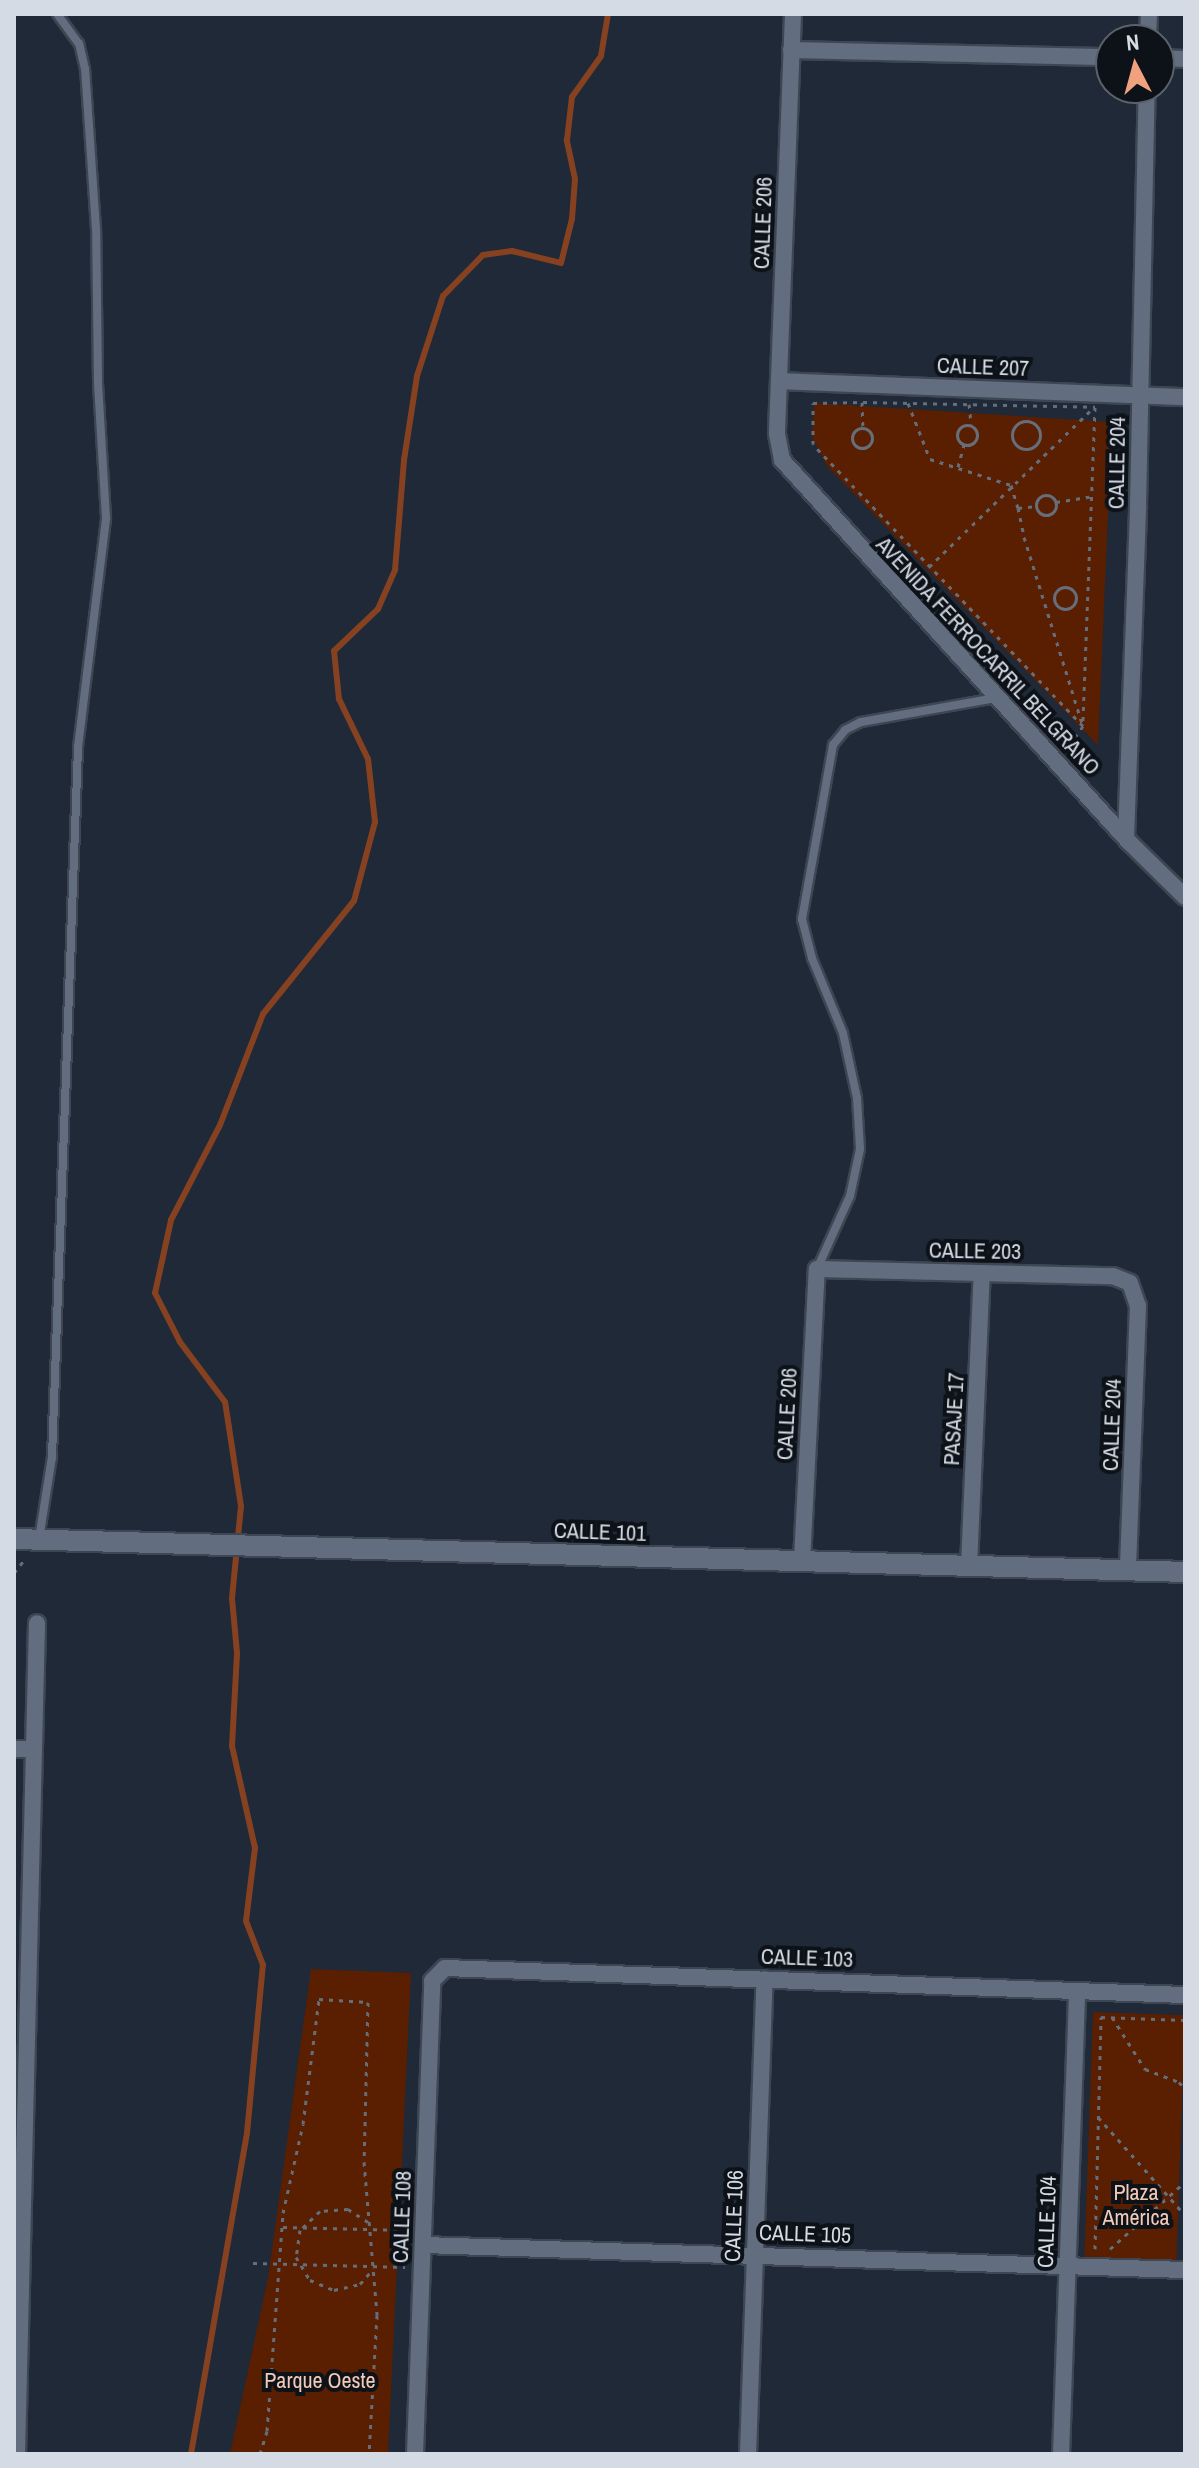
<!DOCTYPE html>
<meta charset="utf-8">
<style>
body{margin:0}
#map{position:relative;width:1199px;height:2468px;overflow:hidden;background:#1f2937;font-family:"Archivo Narrow",sans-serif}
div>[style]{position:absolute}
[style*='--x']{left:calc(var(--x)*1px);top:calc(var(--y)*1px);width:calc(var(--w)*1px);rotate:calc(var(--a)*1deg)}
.green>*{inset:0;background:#591f00;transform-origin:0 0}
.stream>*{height:6px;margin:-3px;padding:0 3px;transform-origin:3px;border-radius:3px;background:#864121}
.path>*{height:3px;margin-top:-1.5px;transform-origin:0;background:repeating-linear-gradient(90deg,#656e7a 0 4px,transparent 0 10px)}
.path>.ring{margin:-1.5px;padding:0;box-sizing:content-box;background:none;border:3px solid #656e7a;border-radius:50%}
.roads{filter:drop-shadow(2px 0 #3d4652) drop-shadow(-2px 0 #3d4652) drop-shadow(0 2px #3d4652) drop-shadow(0 -2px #3d4652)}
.service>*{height:8px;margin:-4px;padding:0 4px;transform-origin:4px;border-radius:4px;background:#626e7f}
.minor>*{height:16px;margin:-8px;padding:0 8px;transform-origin:8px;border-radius:8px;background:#626e7f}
.tertiary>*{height:20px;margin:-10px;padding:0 10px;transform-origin:10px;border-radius:10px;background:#626e7f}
span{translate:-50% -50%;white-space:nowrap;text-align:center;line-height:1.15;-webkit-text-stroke:8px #0d1218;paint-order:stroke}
.street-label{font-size:22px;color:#d4dbe5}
.park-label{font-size:22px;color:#f3c9b7}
.frame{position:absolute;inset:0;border:16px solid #d4dbe5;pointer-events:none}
.north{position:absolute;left:1095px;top:24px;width:80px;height:80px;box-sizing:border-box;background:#0d1218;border:2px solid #5d626a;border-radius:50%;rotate:354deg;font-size:22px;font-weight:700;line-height:32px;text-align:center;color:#d4dbe5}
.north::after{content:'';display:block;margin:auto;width:28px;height:36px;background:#f1a17e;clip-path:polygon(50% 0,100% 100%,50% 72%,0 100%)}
</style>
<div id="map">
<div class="green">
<div style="clip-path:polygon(814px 403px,1112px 422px,1098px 745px,827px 466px,812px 437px)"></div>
<div style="clip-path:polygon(311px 1969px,411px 1973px,388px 2454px,230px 2454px,268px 2278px)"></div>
<div style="left:1093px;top:2012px;width:92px;height:247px;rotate:2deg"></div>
</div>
<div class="stream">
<div style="--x:191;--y:2454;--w:326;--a:-80.1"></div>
<div style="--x:247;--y:2133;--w:169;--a:-84.6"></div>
<div style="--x:263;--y:1965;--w:47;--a:-111.1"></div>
<div style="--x:246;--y:1921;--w:74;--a:-83"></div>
<div style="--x:255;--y:1848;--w:105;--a:-102.7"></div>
<div style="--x:232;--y:1746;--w:93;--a:-86.9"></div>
<div style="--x:237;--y:1653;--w:55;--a:-95.2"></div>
<div style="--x:232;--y:1598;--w:92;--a:-84.4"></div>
<div style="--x:241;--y:1506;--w:105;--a:-98.7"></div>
<div style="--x:225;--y:1402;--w:75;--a:-126.9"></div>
<div style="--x:180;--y:1342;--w:55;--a:-117"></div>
<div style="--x:155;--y:1293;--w:75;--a:-77.6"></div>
<div style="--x:171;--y:1220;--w:107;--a:-62.7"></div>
<div style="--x:220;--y:1125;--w:119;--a:-68.8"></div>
<div style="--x:263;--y:1014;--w:145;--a:-51.2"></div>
<div style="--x:354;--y:901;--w:82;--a:-75.1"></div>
<div style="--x:375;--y:822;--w:63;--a:-96.3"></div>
<div style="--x:368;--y:759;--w:67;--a:-115.8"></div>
<div style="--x:339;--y:699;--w:48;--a:-95.9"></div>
<div style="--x:334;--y:651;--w:61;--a:-43.7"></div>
<div style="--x:378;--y:609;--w:43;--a:-66.4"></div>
<div style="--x:395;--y:570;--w:110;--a:-85.3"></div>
<div style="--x:404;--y:460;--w:85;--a:-81.2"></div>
<div style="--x:417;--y:376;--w:84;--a:-72"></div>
<div style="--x:443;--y:296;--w:57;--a:-45.7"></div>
<div style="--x:483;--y:255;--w:29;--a:-8"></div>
<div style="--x:512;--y:251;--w:50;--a:13.8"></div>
<div style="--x:561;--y:263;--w:45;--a:-76"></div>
<div style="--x:572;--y:219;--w:40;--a:-85.7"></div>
<div style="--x:575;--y:179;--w:40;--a:-102"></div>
<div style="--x:567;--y:140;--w:43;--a:-83.4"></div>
<div style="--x:572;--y:97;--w:50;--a:-54.7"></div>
<div style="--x:601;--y:56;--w:43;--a:-80.5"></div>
</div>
<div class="path">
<div style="--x:862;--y:402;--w:25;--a:88"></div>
<div style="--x:863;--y:402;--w:232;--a:1.2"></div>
<div style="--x:1095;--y:407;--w:319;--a:92.2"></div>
<div style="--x:1083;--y:726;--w:390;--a:-133.8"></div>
<div style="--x:813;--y:444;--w:41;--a:-90"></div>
<div style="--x:813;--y:403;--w:50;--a:-1.1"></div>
<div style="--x:908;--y:403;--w:60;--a:68.6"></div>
<div style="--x:930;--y:459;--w:85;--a:17.8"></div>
<div style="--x:1011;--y:485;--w:24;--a:73"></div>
<div style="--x:1018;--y:508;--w:18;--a:-6"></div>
<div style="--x:969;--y:404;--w:20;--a:84"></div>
<div class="ring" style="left:1012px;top:421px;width:25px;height:25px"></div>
<div class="ring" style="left:957px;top:425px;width:17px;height:17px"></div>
<div class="ring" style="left:852px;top:428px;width:17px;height:17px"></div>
<div style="--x:958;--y:467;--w:23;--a:-75"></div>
<div class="ring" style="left:1036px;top:495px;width:17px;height:17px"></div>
<div style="--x:1056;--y:502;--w:37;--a:-9"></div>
<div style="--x:1018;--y:508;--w:30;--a:78"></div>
<div style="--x:1024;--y:537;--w:198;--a:72.7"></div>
<div style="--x:1083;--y:726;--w:29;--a:124"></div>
<div style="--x:929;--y:567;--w:224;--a:-44.1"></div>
<div class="ring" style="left:1054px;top:587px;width:19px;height:19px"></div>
<div style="--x:14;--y:1573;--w:16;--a:-52"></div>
<div style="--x:1112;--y:2017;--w:62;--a:57.6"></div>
<div style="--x:1145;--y:2069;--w:36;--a:21"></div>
<div style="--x:1179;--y:2082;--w:9;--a:49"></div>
<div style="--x:1098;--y:2117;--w:131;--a:48.4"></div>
<div style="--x:368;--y:2222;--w:24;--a:-147"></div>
<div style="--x:348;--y:2209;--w:28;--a:176"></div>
<div style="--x:320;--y:2211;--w:28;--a:136"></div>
<div style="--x:300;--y:2230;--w:27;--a:98"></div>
<div style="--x:296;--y:2257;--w:27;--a:59"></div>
<div style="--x:310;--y:2280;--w:26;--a:23"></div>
<div style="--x:334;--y:2290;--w:27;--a:-13"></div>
<div style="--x:360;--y:2284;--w:20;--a:-49"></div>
<div style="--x:283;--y:2227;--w:124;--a:1.4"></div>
<div style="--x:1095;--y:2249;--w:232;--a:-88.5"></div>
<div style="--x:1101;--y:2017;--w:84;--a:2"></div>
<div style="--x:1110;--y:2249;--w:101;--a:-41.8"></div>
<div style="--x:253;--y:2263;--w:152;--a:1.5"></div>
<div style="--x:260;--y:2454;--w:24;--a:-73"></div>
<div style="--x:267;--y:2431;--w:219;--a:-85.8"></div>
<div style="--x:283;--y:2213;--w:91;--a:-77.3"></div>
<div style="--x:303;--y:2124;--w:126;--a:-82.7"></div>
<div style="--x:319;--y:1999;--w:49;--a:3.5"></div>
<div style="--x:368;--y:2002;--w:160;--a:91.4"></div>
<div style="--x:364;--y:2162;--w:154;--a:85.1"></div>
<div style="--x:377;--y:2315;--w:139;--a:93.3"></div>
</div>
<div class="roads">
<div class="service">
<div style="--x:817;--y:1269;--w:80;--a:-65.7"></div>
<div style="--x:850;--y:1196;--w:48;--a:-78"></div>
<div style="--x:860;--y:1149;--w:51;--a:-93.4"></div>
<div style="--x:857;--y:1098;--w:66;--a:-102.2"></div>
<div style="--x:843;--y:1033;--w:81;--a:-112.5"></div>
<div style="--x:812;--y:958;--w:40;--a:-104.4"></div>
<div style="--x:802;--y:919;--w:177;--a:-79.9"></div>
<div style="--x:833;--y:745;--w:19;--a:-51"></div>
<div style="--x:845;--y:730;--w:18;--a:-27"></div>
<div style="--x:861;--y:722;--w:137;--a:-10.1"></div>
<div style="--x:39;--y:1539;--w:83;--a:-81"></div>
<div style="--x:52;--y:1457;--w:710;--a:-87.9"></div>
<div style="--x:78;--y:747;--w:231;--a:-83"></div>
<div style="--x:106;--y:518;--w:136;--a:-93.4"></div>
<div style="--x:98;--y:382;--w:153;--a:-90.7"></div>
<div style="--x:96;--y:229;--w:160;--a:-93.9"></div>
<div style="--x:85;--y:69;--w:26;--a:-103"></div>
<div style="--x:79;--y:44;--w:37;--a:-126"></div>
</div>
<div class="minor">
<div style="--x:793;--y:14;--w:420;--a:92.2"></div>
<div style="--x:777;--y:434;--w:26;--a:79"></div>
<div style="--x:782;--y:460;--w:516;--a:47.75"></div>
<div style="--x:1129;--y:842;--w:78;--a:44.5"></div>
<div style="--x:1148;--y:40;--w:26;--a:-88"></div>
<div style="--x:791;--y:50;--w:320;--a:1.3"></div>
<div style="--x:1159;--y:58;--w:26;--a:2"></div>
<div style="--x:779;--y:381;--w:406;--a:2.3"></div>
<div style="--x:1126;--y:838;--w:333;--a:-87.9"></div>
<div style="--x:1138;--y:505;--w:417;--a:-88.8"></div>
<div style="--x:802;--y:1561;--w:292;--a:-87.1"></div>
<div style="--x:817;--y:1269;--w:296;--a:1.4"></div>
<div style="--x:1113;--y:1276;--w:18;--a:22"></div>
<div style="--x:1130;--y:1283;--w:24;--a:71"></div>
<div style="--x:1138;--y:1306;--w:264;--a:92.2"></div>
<div style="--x:969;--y:1566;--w:292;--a:-87.5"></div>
<div style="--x:14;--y:1749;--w:20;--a:0"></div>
<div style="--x:423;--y:2245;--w:762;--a:1.88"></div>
<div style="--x:17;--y:2454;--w:831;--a:-88.62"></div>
<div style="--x:415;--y:2454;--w:473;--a:-87.9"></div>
<div style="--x:432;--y:1981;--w:18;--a:-45"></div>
<div style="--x:445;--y:1968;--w:740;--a:2.09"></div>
<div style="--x:748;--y:2454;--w:475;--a:-88"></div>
<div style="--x:1061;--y:2454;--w:463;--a:-88"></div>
</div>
<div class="tertiary">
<div style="--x:14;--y:1539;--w:1171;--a:1.61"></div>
</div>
</div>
<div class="street-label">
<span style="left:763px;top:223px;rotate:-88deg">CALLE 206</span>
<span style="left:983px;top:367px;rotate:2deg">CALLE 207</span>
<span style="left:1117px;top:463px;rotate:-89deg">CALLE 204</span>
<span style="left:988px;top:656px;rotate:47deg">AVENIDA FERROCARRIL BELGRANO</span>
<span style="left:975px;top:1251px;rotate:1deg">CALLE 203</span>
<span style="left:787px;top:1414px;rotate:-87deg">CALLE 206</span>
<span style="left:954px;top:1419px;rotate:-87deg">PASAJE 17</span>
<span style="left:1112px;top:1425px;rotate:-88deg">CALLE 204</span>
<span style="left:600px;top:1532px;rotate:2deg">CALLE 101</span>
<span style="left:807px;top:1958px;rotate:2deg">CALLE 103</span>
<span style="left:734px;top:2216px;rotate:-88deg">CALLE 106</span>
<span style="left:402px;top:2217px;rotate:-88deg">CALLE 108</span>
<span style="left:1047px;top:2222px;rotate:-88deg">CALLE 104</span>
<span style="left:805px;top:2234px;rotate:2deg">CALLE 105</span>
</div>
<div class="park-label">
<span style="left:1136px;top:2205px">Plaza<br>América</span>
<span style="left:320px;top:2381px">Parque Oeste</span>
</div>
<div class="frame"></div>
<div class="north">N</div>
</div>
